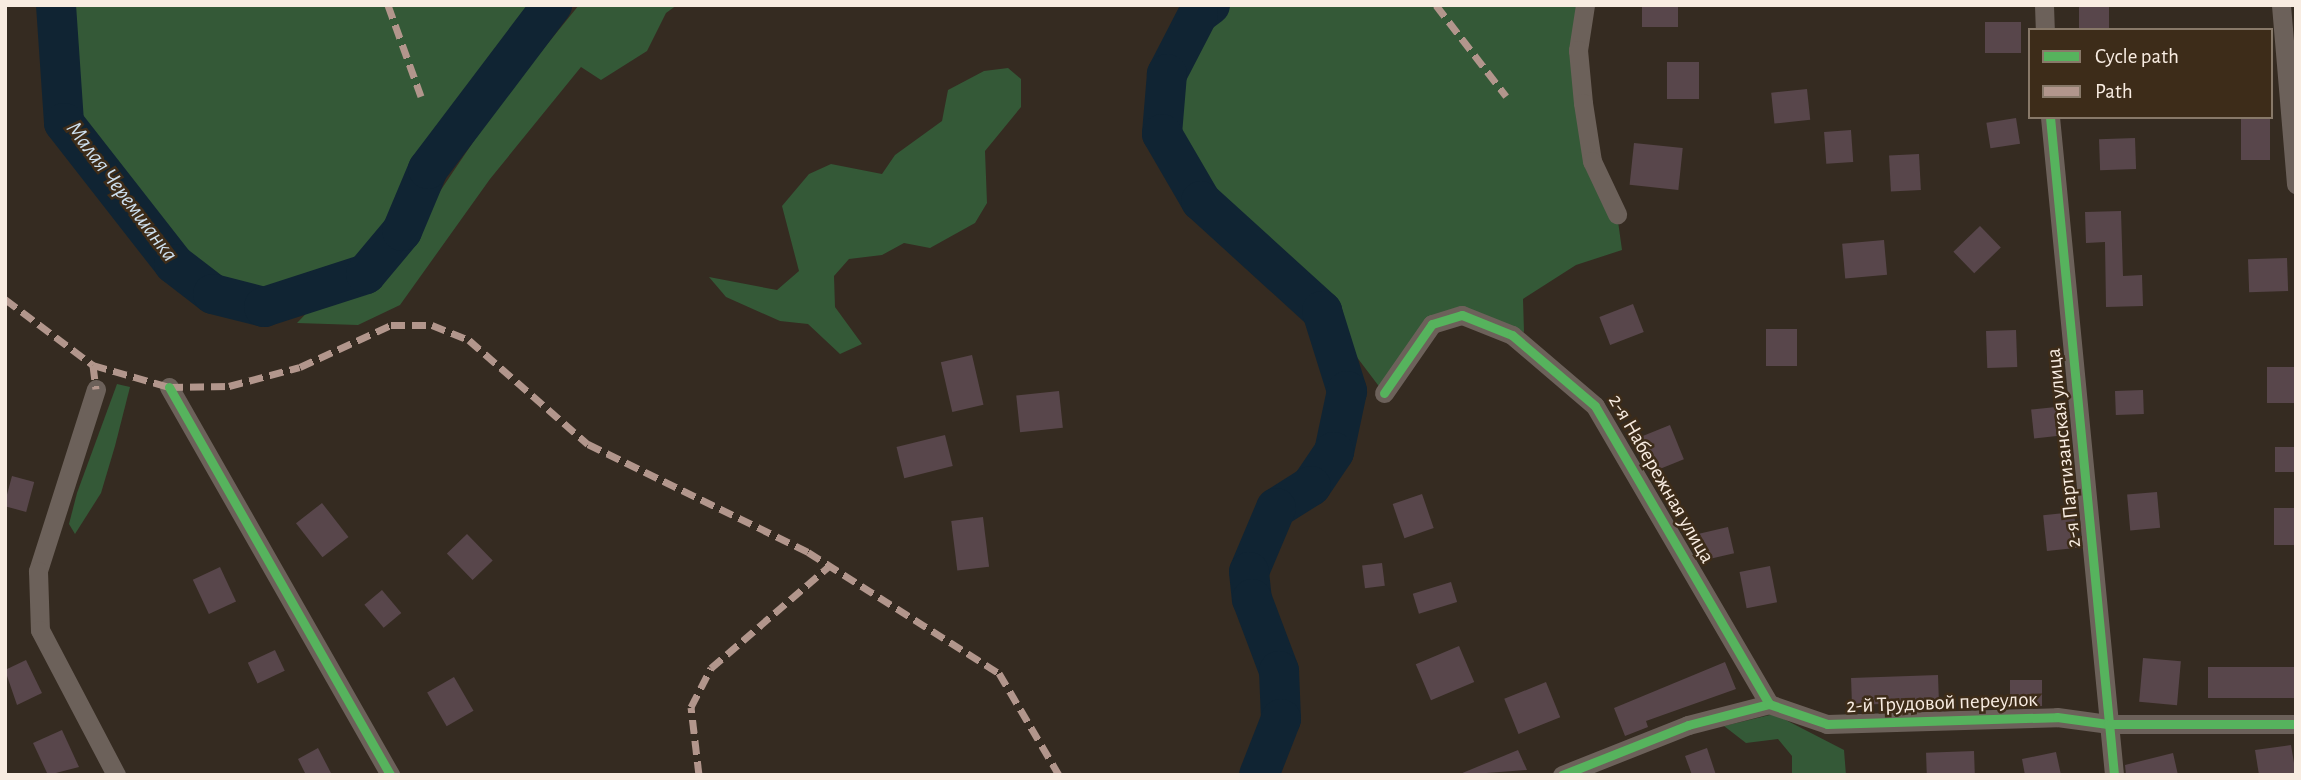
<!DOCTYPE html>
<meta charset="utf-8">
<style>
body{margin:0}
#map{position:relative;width:2301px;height:780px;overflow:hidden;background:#352b21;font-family:"Alegreya Sans",sans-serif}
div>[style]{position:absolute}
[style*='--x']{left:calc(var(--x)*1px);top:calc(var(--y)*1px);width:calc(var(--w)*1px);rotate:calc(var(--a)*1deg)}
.green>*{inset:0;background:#345937}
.river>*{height:40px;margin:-20px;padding:0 20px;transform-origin:20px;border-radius:20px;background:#102433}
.building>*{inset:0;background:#58464b;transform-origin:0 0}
.minor>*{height:19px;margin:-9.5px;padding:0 9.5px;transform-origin:9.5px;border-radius:9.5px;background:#6c615a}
.quiet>*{height:7px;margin-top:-3.5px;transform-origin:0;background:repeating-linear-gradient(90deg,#b2968c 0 14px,transparent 0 21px)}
.cycleway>*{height:9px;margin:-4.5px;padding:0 4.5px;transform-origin:4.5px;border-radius:4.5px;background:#56b35d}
span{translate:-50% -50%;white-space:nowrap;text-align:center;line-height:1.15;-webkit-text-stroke:5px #3d2c19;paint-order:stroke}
.street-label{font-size:21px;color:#f8ece1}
.water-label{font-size:23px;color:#cddfee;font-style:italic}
.frame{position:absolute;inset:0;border:7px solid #f8ece1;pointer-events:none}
.legend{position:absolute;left:2028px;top:28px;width:245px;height:91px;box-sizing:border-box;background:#3d2c19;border:2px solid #887969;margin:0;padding:9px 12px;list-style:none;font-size:21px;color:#f8ece1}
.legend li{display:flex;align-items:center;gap:14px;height:35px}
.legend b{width:35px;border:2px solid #887969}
</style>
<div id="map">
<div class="green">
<div style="clip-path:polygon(58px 5px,552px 5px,428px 169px,402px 231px,366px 274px,264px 307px,213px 294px,174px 264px,64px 123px)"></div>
<div style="clip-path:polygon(579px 5px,677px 5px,666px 13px,647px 51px,601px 80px,581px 67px,490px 179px,400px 305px,358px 325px,297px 323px,319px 300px,379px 282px,500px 102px)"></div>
<div style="clip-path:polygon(1210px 5px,1586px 5px,1578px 50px,1592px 160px,1617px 214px,1622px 250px,1576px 265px,1523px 299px,1524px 332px,1462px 315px,1432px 324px,1384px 393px,1322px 311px,1201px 201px,1162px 134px,1167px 74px,1198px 14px)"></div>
<div style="clip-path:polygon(1008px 68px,1021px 79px,1021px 107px,985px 151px,987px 203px,975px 223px,930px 248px,904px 243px,882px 255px,849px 259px,834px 276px,835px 307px,862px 344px,840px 354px,808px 324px,780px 321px,726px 297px,709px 277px,777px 290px,799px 271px,782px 206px,809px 174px,831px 164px,882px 174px,895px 155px,942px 121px,948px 90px,984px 71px)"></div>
<div style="clip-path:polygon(117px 384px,130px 387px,115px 446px,101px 493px,75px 534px,69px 524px,77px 493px)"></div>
<div style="clip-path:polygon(1774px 714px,1844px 750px,1846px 775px,1792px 775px,1792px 756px,1778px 739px,1746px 743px,1724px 726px)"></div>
</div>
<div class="river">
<div style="--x:56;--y:5;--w:118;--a:86.1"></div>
<div style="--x:64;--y:123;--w:179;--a:52"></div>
<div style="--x:174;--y:264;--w:49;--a:37.6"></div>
<div style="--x:213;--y:294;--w:53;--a:14.3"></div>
<div style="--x:264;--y:307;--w:107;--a:-17.9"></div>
<div style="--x:366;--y:274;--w:56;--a:-50.1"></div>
<div style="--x:402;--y:231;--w:67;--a:-67.2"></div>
<div style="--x:428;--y:169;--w:206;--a:-52.9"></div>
<div style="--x:1210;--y:5;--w:15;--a:143"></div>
<div style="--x:1198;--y:14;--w:68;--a:117.3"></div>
<div style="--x:1167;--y:74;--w:60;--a:94.8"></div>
<div style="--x:1162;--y:134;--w:78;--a:59.8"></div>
<div style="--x:1201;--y:201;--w:164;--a:42.3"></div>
<div style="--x:1322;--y:311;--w:84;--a:72.6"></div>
<div style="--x:1347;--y:391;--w:62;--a:102"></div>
<div style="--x:1334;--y:452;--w:41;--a:124.1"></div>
<div style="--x:1311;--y:486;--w:41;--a:147.8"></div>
<div style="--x:1276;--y:508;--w:69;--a:112.9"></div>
<div style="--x:1249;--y:572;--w:27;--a:84"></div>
<div style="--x:1252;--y:599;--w:77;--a:69.4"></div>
<div style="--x:1279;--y:671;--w:48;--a:87.6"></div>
<div style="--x:1281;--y:719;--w:60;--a:111.4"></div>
</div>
<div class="building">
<div style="left:1642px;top:5px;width:36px;height:22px"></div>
<div style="left:2079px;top:7px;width:30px;height:23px"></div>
<div style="left:1985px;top:22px;width:36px;height:31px"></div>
<div style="left:1699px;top:62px;width:37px;height:32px;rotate:90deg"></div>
<div style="left:1807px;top:89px;width:31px;height:36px;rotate:84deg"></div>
<div style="left:2241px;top:117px;width:29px;height:43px"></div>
<div style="left:2016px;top:118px;width:26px;height:30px;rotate:81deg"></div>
<div style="left:1851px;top:130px;width:32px;height:27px;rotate:86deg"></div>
<div style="left:2135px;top:138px;width:31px;height:36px;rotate:88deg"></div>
<div style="left:1634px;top:143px;width:49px;height:42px;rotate:6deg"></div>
<div style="left:1919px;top:154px;width:36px;height:30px;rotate:87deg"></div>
<div style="clip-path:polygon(2121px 211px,2123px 276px,2142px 275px,2143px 306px,2106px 307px,2105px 242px,2086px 243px,2085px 212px)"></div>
<div style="left:1980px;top:226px;width:30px;height:37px;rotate:46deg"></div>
<div style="left:1884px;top:240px;width:35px;height:42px;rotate:85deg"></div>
<div style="left:2287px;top:258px;width:33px;height:39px;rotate:88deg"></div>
<div style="left:1633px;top:304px;width:30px;height:36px;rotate:69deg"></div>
<div style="left:1766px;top:329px;width:31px;height:37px"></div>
<div style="left:2016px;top:330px;width:37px;height:30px;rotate:88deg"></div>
<div style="left:972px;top:355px;width:51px;height:32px;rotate:77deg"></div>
<div style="left:2296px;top:367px;width:36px;height:29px;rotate:90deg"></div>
<div style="left:2143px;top:390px;width:24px;height:28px;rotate:88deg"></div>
<div style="left:1059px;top:391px;width:37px;height:43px;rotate:84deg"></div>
<div style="left:2056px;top:407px;width:29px;height:25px;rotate:84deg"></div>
<div style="left:1670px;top:425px;width:37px;height:30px;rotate:68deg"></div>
<div style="left:945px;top:435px;width:32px;height:50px;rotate:76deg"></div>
<div style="left:2275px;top:447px;width:21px;height:25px"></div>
<div style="left:12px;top:476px;width:23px;height:31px;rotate:15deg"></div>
<div style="left:2157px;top:492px;width:36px;height:30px;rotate:85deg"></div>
<div style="left:1422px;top:494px;width:36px;height:31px;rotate:71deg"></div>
<div style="left:322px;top:503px;width:43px;height:33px;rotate:52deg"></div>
<div style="left:2274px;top:508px;width:22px;height:37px"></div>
<div style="left:2074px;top:512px;width:36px;height:31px;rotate:84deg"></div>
<div style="left:983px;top:517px;width:50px;height:32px;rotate:83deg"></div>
<div style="left:1728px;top:527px;width:27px;height:32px;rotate:77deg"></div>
<div style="left:467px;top:534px;width:37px;height:28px;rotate:46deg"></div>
<div style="left:1382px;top:563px;width:23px;height:20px;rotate:83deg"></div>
<div style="left:1770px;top:566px;width:37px;height:31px;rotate:79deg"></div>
<div style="left:220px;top:567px;width:38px;height:30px;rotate:65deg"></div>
<div style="left:1451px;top:582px;width:21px;height:40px;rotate:73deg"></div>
<div style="left:382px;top:590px;width:30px;height:23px;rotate:50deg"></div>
<div style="left:1459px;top:646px;width:39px;height:47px;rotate:67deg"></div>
<div style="left:275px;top:650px;width:23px;height:30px;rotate:65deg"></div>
<div style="left:2143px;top:658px;width:38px;height:44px;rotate:5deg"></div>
<div style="clip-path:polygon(26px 660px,42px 693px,17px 705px,5px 670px)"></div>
<div style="clip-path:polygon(1725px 662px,1736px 689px,1646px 721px,1648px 727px,1625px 736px,1614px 708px)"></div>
<div style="left:2296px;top:667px;width:31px;height:88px;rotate:90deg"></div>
<div style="left:1938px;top:675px;width:27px;height:87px;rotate:88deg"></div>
<div style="left:454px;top:677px;width:39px;height:31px;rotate:60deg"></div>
<div style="left:2010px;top:680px;width:32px;height:26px"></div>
<div style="left:1546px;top:682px;width:38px;height:45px;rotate:68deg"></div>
<div style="clip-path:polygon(62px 730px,79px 767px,48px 775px,33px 743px)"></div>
<div style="clip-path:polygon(2291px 745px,2296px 775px,2259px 775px,2255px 750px)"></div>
<div style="clip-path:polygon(318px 748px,332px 775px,306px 775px,298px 759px)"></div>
<div style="clip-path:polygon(1707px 748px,1716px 775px,1692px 775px,1685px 756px)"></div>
<div style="clip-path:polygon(1518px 750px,1527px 770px,1460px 775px,1460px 774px)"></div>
<div style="left:1974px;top:751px;width:24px;height:48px;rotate:88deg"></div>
<div style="clip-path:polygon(2056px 752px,2061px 775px,2025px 775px,2022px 759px)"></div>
<div style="clip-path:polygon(2173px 753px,2178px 775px,2126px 775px,2125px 765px)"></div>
</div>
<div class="minor">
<div style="--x:1585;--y:5;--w:46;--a:98.8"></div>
<div style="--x:1578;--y:50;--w:53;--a:84.6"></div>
<div style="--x:1583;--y:103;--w:59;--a:81.2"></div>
<div style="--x:1592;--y:161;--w:59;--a:64.7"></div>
<div style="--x:2044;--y:5;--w:25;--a:88"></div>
<div style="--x:2281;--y:5;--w:180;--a:85.2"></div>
<div style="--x:2050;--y:117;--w:661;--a:84.44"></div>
<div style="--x:169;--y:387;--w:447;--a:60.3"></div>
<div style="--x:96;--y:389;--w:191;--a:107.7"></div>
<div style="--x:38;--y:571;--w:59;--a:88.1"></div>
<div style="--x:40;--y:630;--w:164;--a:62.3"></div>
<div style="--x:1384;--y:393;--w:84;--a:-55.2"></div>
<div style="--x:1432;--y:324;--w:31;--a:-17"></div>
<div style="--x:1462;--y:315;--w:54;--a:21.8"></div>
<div style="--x:1512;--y:335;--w:109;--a:40.5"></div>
<div style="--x:1595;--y:406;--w:345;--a:59.7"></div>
<div style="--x:1562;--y:775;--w:136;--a:-21.6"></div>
<div style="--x:1688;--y:725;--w:84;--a:-14.5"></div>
<div style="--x:1769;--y:704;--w:61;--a:19"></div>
<div style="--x:1827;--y:724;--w:230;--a:-1.7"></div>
<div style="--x:2057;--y:717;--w:51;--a:7.8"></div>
<div style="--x:2108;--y:724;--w:188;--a:0"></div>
</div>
<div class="quiet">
<div style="--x:388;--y:5;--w:97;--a:70.1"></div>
<div style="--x:1436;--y:5;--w:115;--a:52.4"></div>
<div style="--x:5;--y:299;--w:110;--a:36.9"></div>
<div style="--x:93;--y:365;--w:24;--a:83"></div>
<div style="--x:93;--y:365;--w:79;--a:16.1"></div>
<div style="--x:169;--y:387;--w:60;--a:-1"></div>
<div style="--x:229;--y:386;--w:73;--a:-15"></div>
<div style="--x:300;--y:367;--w:100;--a:-24.8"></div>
<div style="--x:391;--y:325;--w:41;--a:0"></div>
<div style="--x:432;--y:325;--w:40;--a:22"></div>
<div style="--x:469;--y:340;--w:158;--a:41.2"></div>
<div style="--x:588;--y:444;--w:245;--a:26.1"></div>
<div style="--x:808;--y:552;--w:226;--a:32.4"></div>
<div style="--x:999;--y:673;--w:118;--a:59.5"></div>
<div style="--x:699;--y:775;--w:68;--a:-96.7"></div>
<div style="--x:691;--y:707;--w:44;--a:-62.9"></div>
<div style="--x:711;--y:668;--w:156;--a:-40.8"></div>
</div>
<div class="cycleway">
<div style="--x:2050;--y:117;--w:661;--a:84.44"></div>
<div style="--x:169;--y:387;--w:447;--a:60.3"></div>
<div style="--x:1384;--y:393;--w:84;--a:-55.2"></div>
<div style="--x:1432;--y:324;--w:31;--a:-17"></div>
<div style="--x:1462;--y:315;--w:54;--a:21.8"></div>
<div style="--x:1512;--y:335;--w:109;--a:40.5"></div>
<div style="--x:1595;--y:406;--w:345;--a:59.7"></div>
<div style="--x:1562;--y:775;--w:136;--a:-21.6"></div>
<div style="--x:1688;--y:725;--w:84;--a:-14.5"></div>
<div style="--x:1769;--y:704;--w:61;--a:19"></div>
<div style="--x:1827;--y:724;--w:230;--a:-1.7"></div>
<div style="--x:2057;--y:717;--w:51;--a:7.8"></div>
<div style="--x:2108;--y:724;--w:188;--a:0"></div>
</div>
<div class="street-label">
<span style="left:2064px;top:448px;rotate:-96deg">2-я Партизанская улица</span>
<span style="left:1661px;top:479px;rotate:60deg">2-я Набережная улица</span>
<span style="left:1942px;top:703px;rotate:-2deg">2-й Трудовой переулок</span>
</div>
<div class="water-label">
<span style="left:121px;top:192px;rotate:53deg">Малая Черемшанка</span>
</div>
<div class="frame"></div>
<ul class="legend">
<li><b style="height:9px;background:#56b35d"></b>Cycle path</li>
<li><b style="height:9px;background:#b2968c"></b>Path</li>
</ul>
</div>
